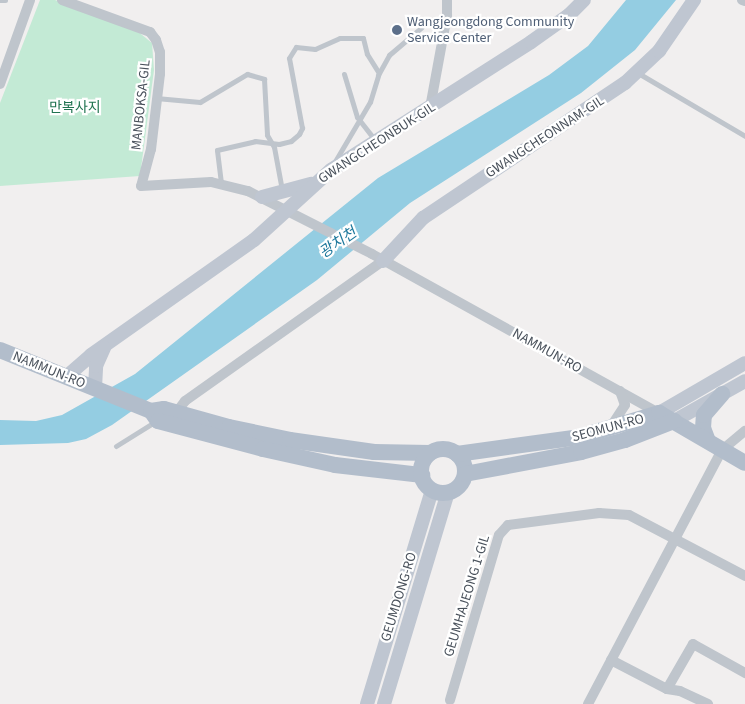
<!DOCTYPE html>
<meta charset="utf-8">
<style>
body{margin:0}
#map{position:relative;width:745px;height:704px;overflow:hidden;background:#f1efef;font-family:"Source Sans 3","Noto Sans KR",sans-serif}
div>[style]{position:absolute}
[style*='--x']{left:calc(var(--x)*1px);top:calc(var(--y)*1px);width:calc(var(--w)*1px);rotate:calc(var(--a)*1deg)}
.green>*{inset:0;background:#c3ead5}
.water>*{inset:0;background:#94cde2}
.lane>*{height:5px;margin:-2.5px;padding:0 2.5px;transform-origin:2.5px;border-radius:2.5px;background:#bfc5cc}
.street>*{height:10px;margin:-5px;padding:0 5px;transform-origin:5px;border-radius:5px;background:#bfc5cc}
.secondary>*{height:14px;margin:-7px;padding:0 7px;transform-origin:7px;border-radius:7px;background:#bfc6d1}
.primary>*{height:16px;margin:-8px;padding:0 8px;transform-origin:8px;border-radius:8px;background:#b2bdcb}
.primary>.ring{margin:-8px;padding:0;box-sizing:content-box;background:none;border:16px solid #b2bdcb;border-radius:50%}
.dots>*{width:14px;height:14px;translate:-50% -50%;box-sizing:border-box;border:2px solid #fff;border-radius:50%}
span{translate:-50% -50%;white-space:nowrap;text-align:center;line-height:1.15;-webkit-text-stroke:4.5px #fff;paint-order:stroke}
.service-label{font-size:14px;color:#4e5e75}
.left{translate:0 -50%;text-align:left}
.street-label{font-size:14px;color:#49515b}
.park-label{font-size:14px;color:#217451}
.water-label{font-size:15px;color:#1c779b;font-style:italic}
</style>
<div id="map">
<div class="green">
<div style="clip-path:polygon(40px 0,55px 0,136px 30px,152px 43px,154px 70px,140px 176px,0 186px,0 103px)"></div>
</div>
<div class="water">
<div style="clip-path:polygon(626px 0,676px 0,635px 50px,581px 93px,410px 203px,317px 280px,112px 425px,86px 439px,68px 443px,0 445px,0 420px,36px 421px,62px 415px,135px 374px,378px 178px,549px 75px,588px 46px)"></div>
</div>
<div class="lane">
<div style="--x:0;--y:0;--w:5;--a:0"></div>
<div style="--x:638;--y:73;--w:124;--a:30.5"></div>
<div style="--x:344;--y:74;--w:45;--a:73.2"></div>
<div style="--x:357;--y:117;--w:29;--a:52"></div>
<div style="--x:156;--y:98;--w:44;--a:5.2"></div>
<div style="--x:200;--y:102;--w:55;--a:-30.8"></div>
<div style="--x:247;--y:74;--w:18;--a:16"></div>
<div style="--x:264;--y:79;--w:56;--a:86.9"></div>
<div style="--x:267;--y:135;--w:14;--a:60"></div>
<div style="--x:274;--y:147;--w:44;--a:79.5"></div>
<div style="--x:334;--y:163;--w:71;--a:-59.5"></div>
<div style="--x:370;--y:102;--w:28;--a:-73"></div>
<div style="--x:378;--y:75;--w:23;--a:-61"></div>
<div style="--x:389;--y:55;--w:43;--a:-40.3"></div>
<div style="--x:221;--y:183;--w:33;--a:-97"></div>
<div style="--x:217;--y:150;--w:39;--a:-13"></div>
<div style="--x:255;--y:141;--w:24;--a:7"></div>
<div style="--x:279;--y:144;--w:12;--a:-14"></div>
<div style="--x:291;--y:141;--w:11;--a:-41"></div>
<div style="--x:299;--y:134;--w:7;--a:-63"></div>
<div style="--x:302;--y:128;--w:71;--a:-100.5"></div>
<div style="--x:289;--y:58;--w:13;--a:-58"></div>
<div style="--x:296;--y:47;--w:19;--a:6"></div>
<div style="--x:315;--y:49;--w:27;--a:-24"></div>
<div style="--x:340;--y:38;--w:23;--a:0"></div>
<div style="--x:363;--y:38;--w:16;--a:76"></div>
<div style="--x:367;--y:54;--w:22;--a:58"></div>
<div style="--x:116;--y:446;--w:47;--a:-32"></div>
</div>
<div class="street">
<div style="--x:62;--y:0;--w:94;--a:20"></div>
<div style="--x:150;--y:32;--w:10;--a:53"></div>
<div style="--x:156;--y:40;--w:13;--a:72"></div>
<div style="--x:160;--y:52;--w:22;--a:90"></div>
<div style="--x:160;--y:74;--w:76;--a:96.8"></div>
<div style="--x:151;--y:149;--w:38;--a:105"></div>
<div style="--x:141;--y:186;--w:70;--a:-3.3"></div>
<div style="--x:211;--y:182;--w:38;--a:14"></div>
<div style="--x:248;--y:191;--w:139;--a:26.9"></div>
<div style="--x:372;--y:254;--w:328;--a:29"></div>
<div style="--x:742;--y:0;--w:3;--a:18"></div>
<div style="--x:0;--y:84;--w:89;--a:-70.3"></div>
<div style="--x:430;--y:108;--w:95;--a:-79.6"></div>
<div style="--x:447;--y:15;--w:15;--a:-90"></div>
<div style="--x:176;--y:413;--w:15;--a:-53"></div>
<div style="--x:185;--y:401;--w:242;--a:-35.3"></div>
<div style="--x:612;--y:425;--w:24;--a:-57"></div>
<div style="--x:625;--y:405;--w:15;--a:-110"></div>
<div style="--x:611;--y:660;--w:63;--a:27.4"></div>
<div style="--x:667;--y:689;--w:13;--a:9"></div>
<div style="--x:680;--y:691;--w:31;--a:25"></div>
<div style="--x:667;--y:689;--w:52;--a:-60"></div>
<div style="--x:693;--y:644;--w:60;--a:29.1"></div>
<div style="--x:450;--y:700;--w:172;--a:-73.5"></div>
<div style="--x:499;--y:535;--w:13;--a:-48"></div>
<div style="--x:508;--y:525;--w:92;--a:-7.5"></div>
<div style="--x:599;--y:513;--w:30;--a:4"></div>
<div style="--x:629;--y:515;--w:131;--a:27.7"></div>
<div style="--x:588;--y:704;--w:287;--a:-62.2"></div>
<div style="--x:722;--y:450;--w:30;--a:-40"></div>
</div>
<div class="secondary">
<div style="--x:262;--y:197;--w:51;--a:-14.9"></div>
<div style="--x:383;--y:261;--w:59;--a:-47.1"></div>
<div style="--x:423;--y:218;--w:243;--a:-33.8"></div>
<div style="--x:625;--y:83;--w:47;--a:-43.3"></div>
<div style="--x:659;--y:51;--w:62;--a:-55.5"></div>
<div style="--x:66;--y:377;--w:33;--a:-41"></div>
<div style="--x:91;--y:355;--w:199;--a:-35.2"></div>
<div style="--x:254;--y:240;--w:104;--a:-42.3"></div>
<div style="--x:331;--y:170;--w:237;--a:-32.6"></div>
<div style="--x:531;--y:42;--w:47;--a:-35.4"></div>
<div style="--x:569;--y:15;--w:21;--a:-45"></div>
<div style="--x:95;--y:388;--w:22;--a:-87"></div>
<div style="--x:96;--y:366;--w:20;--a:-66"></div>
<div style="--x:659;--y:413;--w:99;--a:-30.2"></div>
<div style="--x:674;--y:421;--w:81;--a:-29.4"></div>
<div style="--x:367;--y:704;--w:224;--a:-73.1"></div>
<div style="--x:384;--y:704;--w:221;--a:-73.2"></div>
</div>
<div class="primary">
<div style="--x:0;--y:350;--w:163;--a:22"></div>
<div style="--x:151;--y:411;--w:13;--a:-9"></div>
<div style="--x:164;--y:409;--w:67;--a:15.5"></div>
<div style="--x:229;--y:427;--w:62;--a:12"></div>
<div style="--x:290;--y:440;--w:85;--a:8.1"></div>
<div style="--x:374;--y:452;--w:56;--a:1"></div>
<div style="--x:151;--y:411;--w:12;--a:55"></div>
<div style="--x:158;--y:421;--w:109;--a:14.9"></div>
<div style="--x:263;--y:449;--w:74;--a:12.5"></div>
<div style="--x:335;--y:465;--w:88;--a:6.6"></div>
<div style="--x:708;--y:441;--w:14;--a:-111"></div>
<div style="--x:703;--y:428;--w:13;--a:-86"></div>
<div style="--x:704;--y:415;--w:28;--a:-49"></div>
<div class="ring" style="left:421px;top:449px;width:28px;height:28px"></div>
<div style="--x:457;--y:454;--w:123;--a:-7.9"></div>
<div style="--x:579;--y:437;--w:84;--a:-16.7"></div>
<div style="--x:659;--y:413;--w:99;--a:30.2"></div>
<div style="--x:465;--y:474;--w:118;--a:-10.7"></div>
<div style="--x:581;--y:452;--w:46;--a:-15.3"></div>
<div style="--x:625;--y:440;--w:53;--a:-21.2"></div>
</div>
<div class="dots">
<div style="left:397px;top:30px;background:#5c6f8a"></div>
</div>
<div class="service-label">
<span class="left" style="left:407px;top:30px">Wangjeongdong Community<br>Service Center</span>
</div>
<div class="street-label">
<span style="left:141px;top:105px;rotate:-84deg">MANBOKSA-GIL</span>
<span style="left:545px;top:137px;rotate:-33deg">GWANGCHEONNAM-GIL</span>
<span style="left:377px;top:143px;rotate:-33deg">GWANGCHEONBUK-GIL</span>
<span style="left:547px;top:351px;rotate:29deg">NAMMUN-RO</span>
<span style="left:49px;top:370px;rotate:22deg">NAMMUN-RO</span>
<span style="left:608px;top:428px;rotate:-15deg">SEOMUN-RO</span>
<span style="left:467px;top:596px;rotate:-73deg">GEUMHAJEONG 1-GIL</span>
<span style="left:399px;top:597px;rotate:-73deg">GEUMDONG-RO</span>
</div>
<div class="park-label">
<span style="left:75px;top:108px">만복사지</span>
</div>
<div class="water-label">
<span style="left:338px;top:243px;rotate:-35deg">광치천</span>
</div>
</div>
